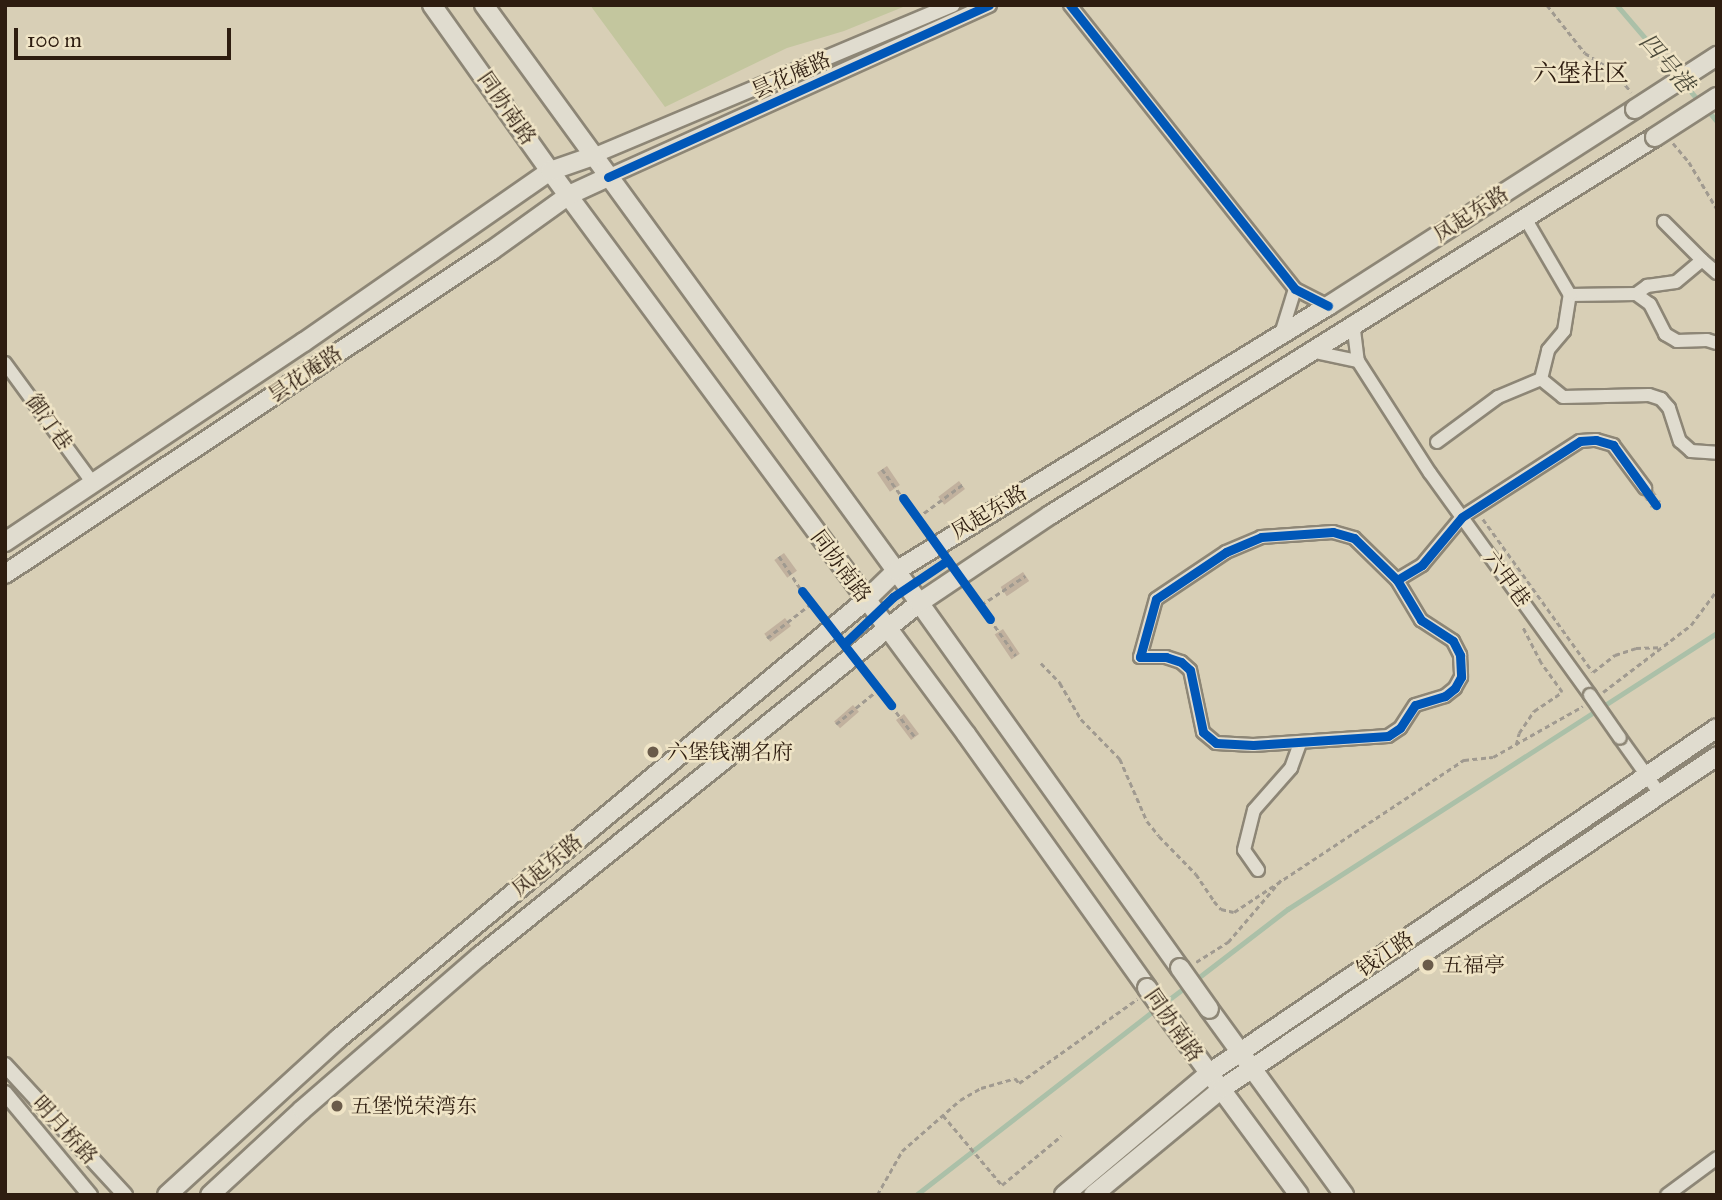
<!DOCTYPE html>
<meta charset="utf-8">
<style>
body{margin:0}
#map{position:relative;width:1722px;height:1200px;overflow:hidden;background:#d8cfb6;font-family:"IM FELL Great Primer","Noto Serif SC",serif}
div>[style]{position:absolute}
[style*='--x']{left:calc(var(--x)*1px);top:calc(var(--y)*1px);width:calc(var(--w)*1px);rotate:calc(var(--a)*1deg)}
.green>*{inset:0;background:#c3c69e}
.stream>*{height:4.5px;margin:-2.25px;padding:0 2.25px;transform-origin:2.25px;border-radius:2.25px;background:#abc0a8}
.building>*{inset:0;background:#c1b19e;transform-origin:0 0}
.minor-tunnel>*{height:12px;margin-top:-6px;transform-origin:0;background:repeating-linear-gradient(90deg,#b6ab95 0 12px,transparent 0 18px)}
.path>*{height:2.5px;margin-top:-1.25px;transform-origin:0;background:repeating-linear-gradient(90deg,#a09a90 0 5px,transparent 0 8.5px)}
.roads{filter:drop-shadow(2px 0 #8d8676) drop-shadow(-2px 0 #8d8676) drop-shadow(0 2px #8d8676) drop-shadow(0 -2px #8d8676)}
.minor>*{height:12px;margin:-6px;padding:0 6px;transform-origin:6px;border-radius:6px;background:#e0dccf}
.tertiary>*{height:14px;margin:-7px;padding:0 7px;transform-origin:7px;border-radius:7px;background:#e0dccf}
.secondary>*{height:18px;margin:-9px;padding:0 9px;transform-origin:9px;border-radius:9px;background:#e0dccf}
.bridges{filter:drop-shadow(2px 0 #8d8676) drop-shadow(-2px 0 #8d8676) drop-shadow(0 2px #8d8676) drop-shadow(0 -2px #8d8676)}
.minor-bridge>*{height:12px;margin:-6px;padding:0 6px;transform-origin:6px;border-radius:6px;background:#e0dccf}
.secondary-bridge>*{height:18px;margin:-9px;padding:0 9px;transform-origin:9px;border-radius:9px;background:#e0dccf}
.cycleway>*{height:9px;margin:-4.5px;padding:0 4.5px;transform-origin:4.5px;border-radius:4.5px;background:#0057b8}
.dots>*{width:19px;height:19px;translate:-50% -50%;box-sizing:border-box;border:4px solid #efe4c6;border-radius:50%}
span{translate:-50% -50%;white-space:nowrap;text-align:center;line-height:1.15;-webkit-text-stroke:5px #efe4c6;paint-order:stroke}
.street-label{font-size:21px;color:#2e1d10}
.poi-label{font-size:21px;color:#2e1d10}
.left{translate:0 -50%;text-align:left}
.water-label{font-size:23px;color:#4e4c3c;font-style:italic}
.quarter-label{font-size:24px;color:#2e1d10}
.frame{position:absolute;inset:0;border:7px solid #2e1d10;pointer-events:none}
.scale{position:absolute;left:14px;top:28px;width:217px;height:32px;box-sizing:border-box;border:4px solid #2e1d10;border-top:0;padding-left:9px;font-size:21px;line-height:24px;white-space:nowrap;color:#2e1d10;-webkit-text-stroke:5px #efe4c6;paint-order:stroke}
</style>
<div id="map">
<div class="green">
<div style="clip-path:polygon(590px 5px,908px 5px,844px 31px,787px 48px,665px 107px)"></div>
</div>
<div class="stream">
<div style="--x:1617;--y:5;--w:92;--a:49.4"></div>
<div style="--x:1683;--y:82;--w:26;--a:50"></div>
<div style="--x:1706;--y:108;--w:17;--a:50"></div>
<div style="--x:1194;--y:981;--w:118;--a:-37.5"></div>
<div style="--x:1288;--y:909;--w:510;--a:-32.76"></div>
<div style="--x:1163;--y:1004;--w:30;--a:-37"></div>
<div style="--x:916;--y:1195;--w:304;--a:-37.8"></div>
</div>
<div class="building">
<div style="left:887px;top:466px;width:23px;height:12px;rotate:56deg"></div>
<div style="left:959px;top:481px;width:10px;height:26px;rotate:53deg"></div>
<div style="left:784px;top:553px;width:22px;height:12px;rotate:54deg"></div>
<div style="left:1023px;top:572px;width:11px;height:27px;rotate:56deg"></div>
<div style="left:785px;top:618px;width:10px;height:26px;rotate:53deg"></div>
<div style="left:1003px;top:629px;width:30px;height:10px;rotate:56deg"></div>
<div style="left:853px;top:705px;width:9px;height:25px;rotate:49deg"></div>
<div style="left:904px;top:714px;width:25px;height:10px;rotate:53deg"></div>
</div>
<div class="minor-tunnel">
<div style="--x:1645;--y:488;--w:20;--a:57"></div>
</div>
<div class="path">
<div style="--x:1547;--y:5;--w:61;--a:51.6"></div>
<div style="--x:1585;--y:53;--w:36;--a:32"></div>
<div style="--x:1615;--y:72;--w:26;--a:51"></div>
<div style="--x:1673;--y:143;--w:25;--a:50"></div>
<div style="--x:1689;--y:162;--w:55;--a:59.2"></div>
<div style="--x:882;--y:469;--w:36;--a:54"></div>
<div style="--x:917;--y:518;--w:56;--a:-36.3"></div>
<div style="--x:1483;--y:519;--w:188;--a:54.3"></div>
<div style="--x:1593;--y:672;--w:28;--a:-38"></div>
<div style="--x:1615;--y:655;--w:22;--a:-18"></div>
<div style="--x:1636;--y:648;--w:24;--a:-2"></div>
<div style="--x:779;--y:556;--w:42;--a:56.7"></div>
<div style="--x:981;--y:605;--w:53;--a:-33.4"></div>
<div style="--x:990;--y:619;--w:45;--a:54.9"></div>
<div style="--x:767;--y:638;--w:57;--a:-37.9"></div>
<div style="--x:1041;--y:663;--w:28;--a:46"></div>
<div style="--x:1060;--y:683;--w:42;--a:59.7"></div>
<div style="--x:1081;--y:719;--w:56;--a:45.7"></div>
<div style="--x:1120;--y:759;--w:68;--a:66.5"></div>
<div style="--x:1147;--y:821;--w:19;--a:51"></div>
<div style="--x:1159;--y:836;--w:53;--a:45.8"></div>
<div style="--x:1196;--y:874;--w:32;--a:56"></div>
<div style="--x:1214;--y:901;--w:11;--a:49"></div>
<div style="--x:1221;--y:909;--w:13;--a:13"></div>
<div style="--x:1234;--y:912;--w:276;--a:-33.5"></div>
<div style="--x:1464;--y:760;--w:29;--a:-6"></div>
<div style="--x:1493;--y:757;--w:103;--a:-29.5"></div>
<div style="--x:1603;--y:692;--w:111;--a:-37.3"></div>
<div style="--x:1691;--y:625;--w:44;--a:-53.4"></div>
<div style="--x:891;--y:705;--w:40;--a:53"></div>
<div style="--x:836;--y:724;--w:55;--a:-39.1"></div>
<div style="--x:1516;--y:745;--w:12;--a:-76"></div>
<div style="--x:1519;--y:733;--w:27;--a:-56"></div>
<div style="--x:1534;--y:711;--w:34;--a:-34"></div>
<div style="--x:1562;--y:692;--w:36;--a:-126"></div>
<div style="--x:1541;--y:663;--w:42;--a:-117.2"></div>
<div style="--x:1196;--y:962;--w:38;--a:-32"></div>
<div style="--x:1228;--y:942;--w:82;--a:-49.5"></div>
<div style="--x:943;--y:1115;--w:92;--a:49.9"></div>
<div style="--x:1002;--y:1185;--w:77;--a:-39.7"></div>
<div style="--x:877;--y:1195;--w:51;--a:-60.4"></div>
<div style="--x:902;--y:1151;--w:77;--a:-41.3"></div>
<div style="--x:960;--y:1100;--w:24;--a:-30"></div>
<div style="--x:981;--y:1088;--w:35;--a:-16"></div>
<div style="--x:1015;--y:1078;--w:6;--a:51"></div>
<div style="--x:1019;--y:1083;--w:145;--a:-35.4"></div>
</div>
<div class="roads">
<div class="minor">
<div style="--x:1070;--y:5;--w:362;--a:51.6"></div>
<div style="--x:1295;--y:289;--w:37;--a:27"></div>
<div style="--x:1702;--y:260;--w:20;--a:41"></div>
<div style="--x:1636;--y:294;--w:14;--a:-36"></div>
<div style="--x:1647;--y:286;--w:29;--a:-8"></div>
<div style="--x:1676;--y:282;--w:34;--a:-40"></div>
<div style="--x:1702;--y:260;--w:54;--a:-135"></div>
<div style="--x:1570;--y:295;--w:66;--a:-0.9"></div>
<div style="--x:1636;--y:294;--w:17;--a:36"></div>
<div style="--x:1650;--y:304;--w:34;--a:63"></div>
<div style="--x:1665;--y:334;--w:14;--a:30"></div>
<div style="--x:1677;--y:341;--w:30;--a:-2"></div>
<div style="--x:1707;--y:340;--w:10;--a:17"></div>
<div style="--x:1353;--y:322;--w:39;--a:83"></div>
<div style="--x:1358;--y:361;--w:133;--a:57.3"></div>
<div style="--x:1430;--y:473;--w:274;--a:54.2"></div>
<div style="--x:1281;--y:334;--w:47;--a:-72.7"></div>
<div style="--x:1310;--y:351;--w:49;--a:11.8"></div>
<div style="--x:5;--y:363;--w:147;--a:53.8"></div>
<div style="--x:1541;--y:379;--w:28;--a:39"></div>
<div style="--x:1563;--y:397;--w:86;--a:-1.3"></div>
<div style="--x:1649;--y:395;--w:13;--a:18"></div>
<div style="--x:1661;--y:399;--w:12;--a:48"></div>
<div style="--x:1669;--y:408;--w:35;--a:72"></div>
<div style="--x:1680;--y:441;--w:15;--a:42"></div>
<div style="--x:1691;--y:451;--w:26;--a:4"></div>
<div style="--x:1437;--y:442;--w:76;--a:-36.4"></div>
<div style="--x:1498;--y:397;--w:47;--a:-22.7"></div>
<div style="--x:1541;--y:379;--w:30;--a:-76"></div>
<div style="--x:1548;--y:350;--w:25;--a:-50"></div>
<div style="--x:1564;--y:331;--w:36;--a:-81"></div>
<div style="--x:1570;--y:295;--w:89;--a:-120.3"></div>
<div style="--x:1397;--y:580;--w:47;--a:59"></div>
<div style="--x:1421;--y:620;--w:38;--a:33"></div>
<div style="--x:1453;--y:641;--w:16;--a:63"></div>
<div style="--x:1460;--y:655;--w:22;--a:87"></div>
<div style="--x:1461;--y:677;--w:13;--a:119"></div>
<div style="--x:1455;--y:688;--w:13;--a:141"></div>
<div style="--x:1445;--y:696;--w:31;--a:163"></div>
<div style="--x:1415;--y:705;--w:27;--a:123"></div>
<div style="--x:1400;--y:728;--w:14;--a:146"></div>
<div style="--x:1388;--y:736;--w:135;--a:176.2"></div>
<div style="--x:1253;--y:745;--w:37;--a:-177"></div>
<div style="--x:1216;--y:743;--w:17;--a:-140"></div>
<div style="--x:1203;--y:732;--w:63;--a:-101.8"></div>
<div style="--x:1190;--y:670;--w:12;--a:-138"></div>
<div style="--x:1181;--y:662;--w:16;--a:-162"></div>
<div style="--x:1166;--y:657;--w:26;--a:180"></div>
<div style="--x:1140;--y:657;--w:60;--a:-74.6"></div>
<div style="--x:1156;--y:599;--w:84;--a:-33.9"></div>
<div style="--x:1226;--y:552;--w:38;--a:-23"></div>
<div style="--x:1261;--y:537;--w:72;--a:-4"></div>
<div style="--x:1333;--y:532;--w:22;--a:16"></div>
<div style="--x:1354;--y:538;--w:60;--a:44.3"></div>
<div style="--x:1397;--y:580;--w:29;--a:-31"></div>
<div style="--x:1422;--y:565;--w:62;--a:-50.2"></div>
<div style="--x:1462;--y:517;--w:140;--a:-32.8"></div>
<div style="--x:1580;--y:441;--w:16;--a:-4"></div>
<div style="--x:1596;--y:440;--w:18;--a:16"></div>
<div style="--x:1613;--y:445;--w:54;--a:53.3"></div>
<div style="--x:1620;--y:738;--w:69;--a:54.5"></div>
<div style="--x:1258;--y:870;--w:24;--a:-125"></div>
<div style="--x:1244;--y:850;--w:41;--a:-76"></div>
<div style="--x:1254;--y:810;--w:56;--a:-48.6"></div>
<div style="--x:1291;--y:768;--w:27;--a:-70"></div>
<div style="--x:1667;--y:1195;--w:62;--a:-36.5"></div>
</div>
<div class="tertiary">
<div style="--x:593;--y:156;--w:390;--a:-22.8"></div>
<div style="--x:608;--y:177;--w:418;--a:-24.3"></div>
<div style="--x:5;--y:1065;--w:177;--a:47.3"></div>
<div style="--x:5;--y:1093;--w:133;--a:50.2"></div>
</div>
<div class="secondary">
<div style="--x:432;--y:5;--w:204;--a:54.6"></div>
<div style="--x:550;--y:171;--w:700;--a:53.54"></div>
<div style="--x:966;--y:734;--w:312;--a:54.5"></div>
<div style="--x:484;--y:5;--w:720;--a:53.93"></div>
<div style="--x:908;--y:587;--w:468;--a:54.5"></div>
<div style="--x:5;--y:542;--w:360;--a:-33.8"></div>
<div style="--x:304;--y:342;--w:300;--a:-34.8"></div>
<div style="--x:550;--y:171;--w:46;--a:-19.2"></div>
<div style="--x:5;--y:574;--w:584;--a:-33.61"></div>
<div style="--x:491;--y:251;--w:96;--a:-35.7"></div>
<div style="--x:569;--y:195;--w:43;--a:-24.8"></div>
<div style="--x:1209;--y:1009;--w:230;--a:54"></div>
<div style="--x:1176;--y:1028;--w:207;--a:53.6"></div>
<div style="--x:167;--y:1195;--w:233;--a:-42.4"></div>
<div style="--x:339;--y:1038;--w:684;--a:-39.72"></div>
<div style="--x:865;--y:601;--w:43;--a:-44.1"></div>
<div style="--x:896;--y:571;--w:507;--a:-31.53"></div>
<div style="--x:1328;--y:306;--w:365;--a:-32.7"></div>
<div style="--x:210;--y:1195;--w:125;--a:-42.7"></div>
<div style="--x:302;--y:1110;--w:235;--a:-40.9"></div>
<div style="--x:480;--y:956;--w:563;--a:-38.8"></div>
<div style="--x:919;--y:603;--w:158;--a:-33.9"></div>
<div style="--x:1050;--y:515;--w:713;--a:-32"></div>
<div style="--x:1064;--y:1195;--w:188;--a:-40"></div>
<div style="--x:1208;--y:1074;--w:615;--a:-34.21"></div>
<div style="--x:1093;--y:1195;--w:168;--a:-39.5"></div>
<div style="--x:1223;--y:1088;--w:595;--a:-33.9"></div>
</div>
</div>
<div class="bridges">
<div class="minor-bridge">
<div style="--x:1590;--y:695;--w:52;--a:55.1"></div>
</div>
<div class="secondary-bridge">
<div style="--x:1635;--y:109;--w:98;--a:-32.9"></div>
<div style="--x:1655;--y:137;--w:74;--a:-32.8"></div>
<div style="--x:1180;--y:968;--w:50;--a:54.7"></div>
<div style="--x:1147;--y:988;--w:49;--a:54.1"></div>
</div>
</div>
<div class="cycleway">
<div style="--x:1070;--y:5;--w:362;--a:51.6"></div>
<div style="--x:1295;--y:289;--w:37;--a:27"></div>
<div style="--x:608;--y:177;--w:418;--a:-24.3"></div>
<div style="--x:903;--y:498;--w:149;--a:54.3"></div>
<div style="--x:1397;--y:580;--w:47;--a:59"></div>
<div style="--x:1421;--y:620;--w:38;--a:33"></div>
<div style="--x:1453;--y:641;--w:16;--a:63"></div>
<div style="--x:1460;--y:655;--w:22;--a:87"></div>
<div style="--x:1461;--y:677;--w:13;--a:119"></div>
<div style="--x:1455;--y:688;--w:13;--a:141"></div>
<div style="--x:1445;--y:696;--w:31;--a:163"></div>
<div style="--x:1415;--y:705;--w:27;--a:123"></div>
<div style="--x:1400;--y:728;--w:14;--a:146"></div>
<div style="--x:1388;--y:736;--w:135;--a:176.2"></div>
<div style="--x:1253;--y:745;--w:37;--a:-177"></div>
<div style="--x:1216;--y:743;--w:17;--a:-140"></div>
<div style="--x:1203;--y:732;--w:63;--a:-101.8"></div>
<div style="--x:1190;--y:670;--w:12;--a:-138"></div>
<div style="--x:1181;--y:662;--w:16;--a:-162"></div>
<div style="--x:1166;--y:657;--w:26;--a:180"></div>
<div style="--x:1140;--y:657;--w:60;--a:-74.6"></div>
<div style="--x:1156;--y:599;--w:84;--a:-33.9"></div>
<div style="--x:1226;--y:552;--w:38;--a:-23"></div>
<div style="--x:1261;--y:537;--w:72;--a:-4"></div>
<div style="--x:1333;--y:532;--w:22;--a:16"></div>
<div style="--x:1354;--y:538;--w:60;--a:44.3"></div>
<div style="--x:1397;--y:580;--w:29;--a:-31"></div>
<div style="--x:1422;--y:565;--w:62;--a:-50.2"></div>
<div style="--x:1462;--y:517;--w:140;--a:-32.8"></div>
<div style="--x:1580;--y:441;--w:16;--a:-4"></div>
<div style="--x:1596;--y:440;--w:18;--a:16"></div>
<div style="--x:1613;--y:445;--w:74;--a:54.4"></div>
<div style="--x:802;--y:591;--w:145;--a:52"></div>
<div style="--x:844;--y:644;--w:68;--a:-43.8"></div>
<div style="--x:893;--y:597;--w:66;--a:-33.9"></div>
</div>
<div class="dots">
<div style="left:653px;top:752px;background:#6a5b4a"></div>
<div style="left:1428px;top:965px;background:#6a5b4a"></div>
<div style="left:337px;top:1106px;background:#6a5b4a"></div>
</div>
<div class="street-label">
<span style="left:791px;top:75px;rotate:-24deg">昙花庵路</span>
<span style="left:507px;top:108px;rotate:55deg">同协南路</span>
<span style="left:1471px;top:214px;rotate:-33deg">凤起东路</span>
<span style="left:305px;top:374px;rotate:-34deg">昙花庵路</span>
<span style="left:49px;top:422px;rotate:55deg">御汀巷</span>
<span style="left:989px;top:512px;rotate:-31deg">凤起东路</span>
<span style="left:841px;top:566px;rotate:53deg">同协南路</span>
<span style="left:1507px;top:579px;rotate:54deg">六甲巷</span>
<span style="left:547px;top:865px;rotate:-40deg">凤起东路</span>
<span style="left:1385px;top:954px;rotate:-34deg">钱江路</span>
<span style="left:1174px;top:1025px;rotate:55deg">同协南路</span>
<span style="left:65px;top:1130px;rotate:47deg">明月桥路</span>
</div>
<div class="poi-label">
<span class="left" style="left:667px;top:752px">六堡钱潮名府</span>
<span class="left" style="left:1442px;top:965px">五福亭</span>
<span class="left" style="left:351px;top:1106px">五堡悦荣湾东</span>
</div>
<div class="water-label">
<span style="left:1667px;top:63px;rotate:49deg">四号港</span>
</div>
<div class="quarter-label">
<span style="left:1581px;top:74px">六堡社区</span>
</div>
<div class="frame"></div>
<div class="scale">100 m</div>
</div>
